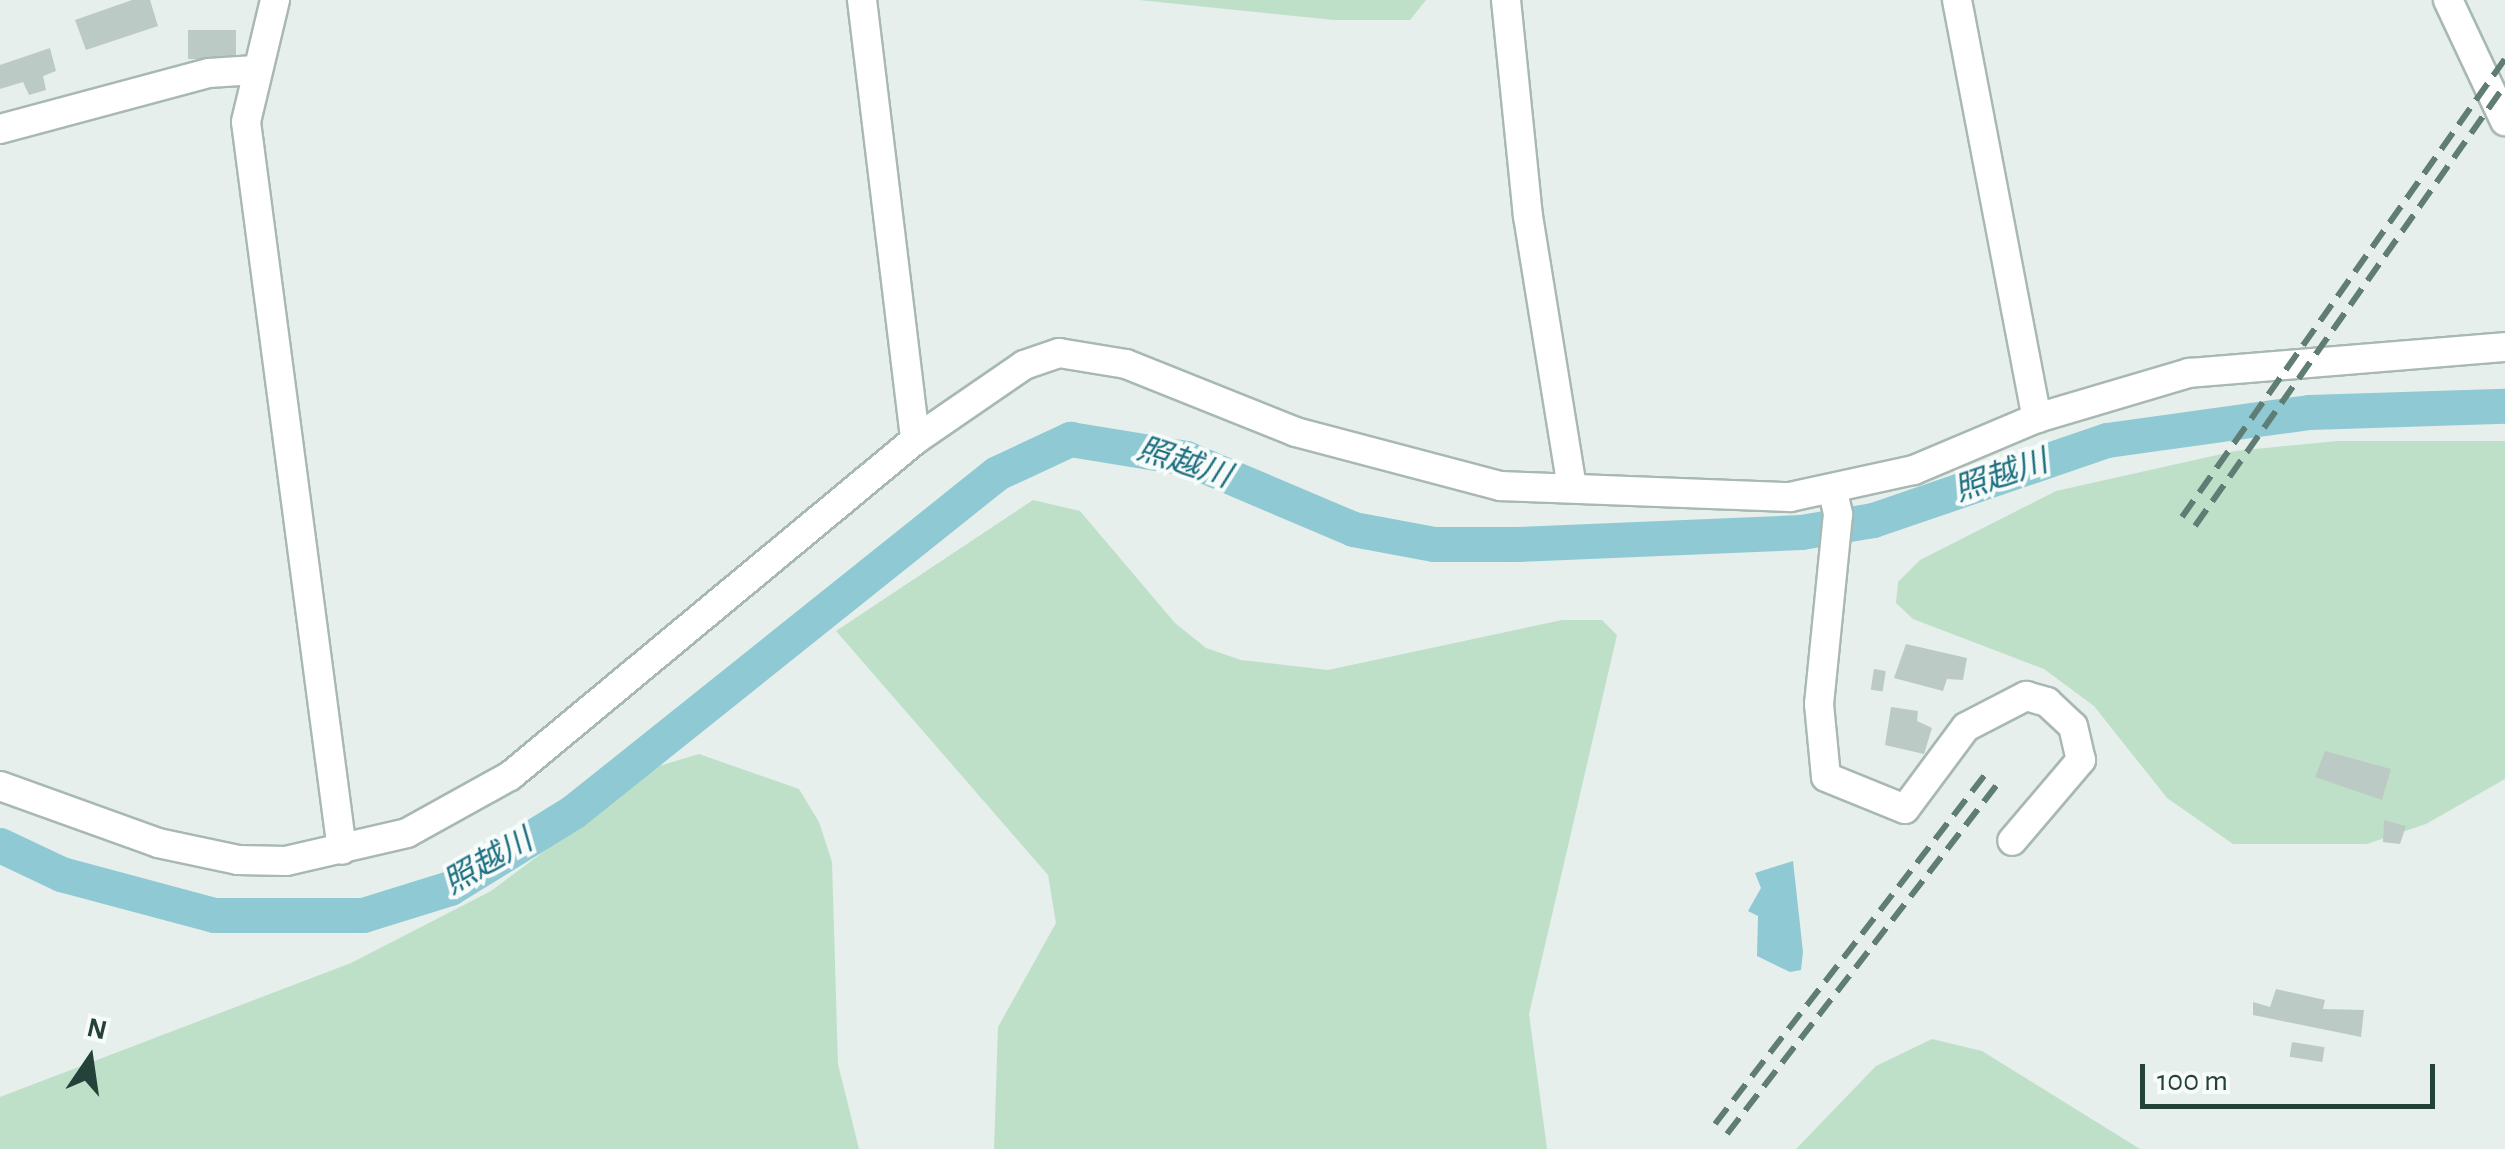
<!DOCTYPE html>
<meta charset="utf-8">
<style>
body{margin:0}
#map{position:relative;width:2505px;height:1149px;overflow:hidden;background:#e6efeb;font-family:"Alegreya Sans","Noto Sans JP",sans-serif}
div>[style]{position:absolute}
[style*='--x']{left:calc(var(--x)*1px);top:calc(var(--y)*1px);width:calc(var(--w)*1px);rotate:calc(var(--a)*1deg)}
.green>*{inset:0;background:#bfe0c8}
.water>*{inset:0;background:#8ec9d4}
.river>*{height:35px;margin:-17.5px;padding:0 17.5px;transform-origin:17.5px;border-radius:17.5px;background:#8ec9d4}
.building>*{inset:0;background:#bbcac4;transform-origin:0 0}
.roads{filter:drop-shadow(2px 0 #a8b8b2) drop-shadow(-2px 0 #a8b8b2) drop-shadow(0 2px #a8b8b2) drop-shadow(0 -2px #a8b8b2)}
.minor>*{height:28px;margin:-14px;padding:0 14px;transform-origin:14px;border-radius:14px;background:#fff}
.rail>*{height:6px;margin-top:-3px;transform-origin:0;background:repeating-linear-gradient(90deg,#5f7d75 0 20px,transparent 0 30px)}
span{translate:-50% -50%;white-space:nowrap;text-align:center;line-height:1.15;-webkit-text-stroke:8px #f7fbf9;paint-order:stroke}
.water-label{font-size:32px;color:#1c6f80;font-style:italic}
.north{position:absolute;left:40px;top:1009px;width:100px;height:100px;-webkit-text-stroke:8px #f7fbf9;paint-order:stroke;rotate:13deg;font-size:28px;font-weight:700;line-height:40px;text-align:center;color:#24423a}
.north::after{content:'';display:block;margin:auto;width:35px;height:45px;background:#24423a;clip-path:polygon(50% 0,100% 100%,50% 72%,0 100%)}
.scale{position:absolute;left:2140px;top:1064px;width:295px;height:45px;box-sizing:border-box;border:5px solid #24423a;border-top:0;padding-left:12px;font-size:30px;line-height:35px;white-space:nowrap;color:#24423a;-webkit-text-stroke:8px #f7fbf9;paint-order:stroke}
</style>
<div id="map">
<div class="green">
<div style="clip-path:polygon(1139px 0,1426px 0,1410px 20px,1334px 20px)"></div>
<div style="clip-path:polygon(2337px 441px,2505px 441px,2505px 779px,2426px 824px,2367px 844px,2233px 844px,2167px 798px,2094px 706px,2044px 669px,1913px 619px,1896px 603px,1898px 582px,1920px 560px,2056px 491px,2235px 451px)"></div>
<div style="clip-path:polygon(1033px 500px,1080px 511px,1175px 623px,1206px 648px,1241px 660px,1328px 670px,1562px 620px,1602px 620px,1617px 635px,1529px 1014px,1547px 1149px,994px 1149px,998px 1027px,1056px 923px,1048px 875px,836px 631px)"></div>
<div style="clip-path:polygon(699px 754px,799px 789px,819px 822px,832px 862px,838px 1064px,859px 1149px,0 1149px,0 1097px,351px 963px,491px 891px,659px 766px)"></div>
<div style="clip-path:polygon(1932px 1039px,1982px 1051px,2140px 1149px,1796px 1149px,1876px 1066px)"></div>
</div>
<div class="water">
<div style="clip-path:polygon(1793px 861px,1803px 952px,1801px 970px,1790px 972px,1757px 956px,1758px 916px,1748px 911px,1761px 888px,1755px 873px)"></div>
</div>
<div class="river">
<div style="--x:0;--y:845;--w:68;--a:25.4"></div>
<div style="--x:61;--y:874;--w:158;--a:15"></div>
<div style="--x:214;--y:915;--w:149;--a:0"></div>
<div style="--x:363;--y:915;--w:91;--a:-17.2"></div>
<div style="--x:450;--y:888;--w:146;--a:-31.8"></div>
<div style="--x:574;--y:811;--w:541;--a:-38.63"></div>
<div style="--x:997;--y:473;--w:81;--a:-25"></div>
<div style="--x:1070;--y:439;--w:118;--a:9.3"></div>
<div style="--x:1186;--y:458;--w:181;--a:23"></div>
<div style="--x:1353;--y:529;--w:82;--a:10.5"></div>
<div style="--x:1434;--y:544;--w:83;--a:0"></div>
<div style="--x:1517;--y:544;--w:284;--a:-2.4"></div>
<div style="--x:1801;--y:532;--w:73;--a:-9.5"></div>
<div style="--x:1873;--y:520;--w:247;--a:-18.9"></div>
<div style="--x:2107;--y:440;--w:204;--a:-7.9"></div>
<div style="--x:2309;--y:412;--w:196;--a:-1.8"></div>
</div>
<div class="building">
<div style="clip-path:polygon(132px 0,150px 0,158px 26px,86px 50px,75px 20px)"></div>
<div style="left:188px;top:30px;width:48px;height:29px"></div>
<div style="clip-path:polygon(50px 48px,56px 71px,43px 76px,46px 90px,29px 95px,23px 82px,0 89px,0 65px)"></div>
<div style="clip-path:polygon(1906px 644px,1967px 658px,1963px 680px,1947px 679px,1943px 691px,1894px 678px)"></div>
<div style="left:1874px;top:669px;width:12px;height:21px;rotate:9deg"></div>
<div style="clip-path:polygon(1891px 707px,1918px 711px,1917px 721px,1932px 728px,1924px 754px,1885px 745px)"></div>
<div style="clip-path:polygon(2325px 751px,2391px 769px,2382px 800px,2315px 777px)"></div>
<div style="clip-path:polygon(2384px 820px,2406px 826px,2400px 844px,2383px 842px)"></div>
<div style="clip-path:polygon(2276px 989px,2325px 1000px,2323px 1009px,2364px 1010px,2361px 1037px,2253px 1015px,2253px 1002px,2270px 1007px)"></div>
<div style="left:2292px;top:1042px;width:33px;height:15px;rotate:9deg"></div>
</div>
<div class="roads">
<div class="minor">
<div style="--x:275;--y:0;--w:125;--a:103.4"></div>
<div style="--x:246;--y:122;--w:734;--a:82.49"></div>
<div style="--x:862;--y:0;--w:443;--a:83.1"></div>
<div style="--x:1506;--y:0;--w:217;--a:84.2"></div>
<div style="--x:1528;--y:216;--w:275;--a:80.8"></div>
<div style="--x:1957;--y:0;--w:426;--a:79.2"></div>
<div style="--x:2448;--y:0;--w:134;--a:64.8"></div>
<div style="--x:0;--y:129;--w:216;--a:-15"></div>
<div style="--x:209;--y:73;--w:46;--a:-3.7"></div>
<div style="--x:1833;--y:492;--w:23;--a:77"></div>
<div style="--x:1838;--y:514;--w:191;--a:95.7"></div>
<div style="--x:1819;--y:704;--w:73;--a:84.5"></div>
<div style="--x:1826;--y:777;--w:85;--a:22.1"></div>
<div style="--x:1905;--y:809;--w:102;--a:-53.4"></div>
<div style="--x:1966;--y:727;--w:68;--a:-27.3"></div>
<div style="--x:2026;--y:696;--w:22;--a:16"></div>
<div style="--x:2047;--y:702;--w:35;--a:43"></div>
<div style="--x:2073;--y:726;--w:35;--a:77"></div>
<div style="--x:2081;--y:760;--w:106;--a:130.4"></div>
<div style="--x:0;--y:786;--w:168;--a:19.8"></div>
<div style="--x:158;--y:843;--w:82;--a:12"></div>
<div style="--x:238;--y:860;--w:48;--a:1.2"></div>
<div style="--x:286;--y:861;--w:124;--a:-13"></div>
<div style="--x:407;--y:833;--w:118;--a:-29"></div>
<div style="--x:510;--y:776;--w:526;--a:-39.68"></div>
<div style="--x:915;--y:440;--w:132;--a:-34.5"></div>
<div style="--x:1024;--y:365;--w:37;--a:-19"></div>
<div style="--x:1059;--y:353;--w:68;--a:9.3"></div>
<div style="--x:1126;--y:364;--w:183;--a:21.8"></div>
<div style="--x:1296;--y:432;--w:211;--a:14.8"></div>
<div style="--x:1500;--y:486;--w:290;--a:2.2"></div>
<div style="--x:1790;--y:497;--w:127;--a:-12.3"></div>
<div style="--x:1914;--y:470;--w:134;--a:-22.9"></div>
<div style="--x:2037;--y:418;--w:159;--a:-16.5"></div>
<div style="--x:2189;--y:373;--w:317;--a:-4.7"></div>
</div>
</div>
<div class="rail">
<div style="--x:2182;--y:517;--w:560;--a:-54.81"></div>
<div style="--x:2195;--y:526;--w:539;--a:-54.89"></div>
<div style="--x:1715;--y:1124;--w:443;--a:-52.3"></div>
<div style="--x:1727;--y:1134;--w:445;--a:-52.3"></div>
</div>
<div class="water-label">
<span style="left:1184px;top:463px;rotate:18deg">照越川</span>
<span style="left:2001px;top:476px;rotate:-19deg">照越川</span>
<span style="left:488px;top:862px;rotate:-30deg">照越川</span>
</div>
<div class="north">N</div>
<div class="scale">100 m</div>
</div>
